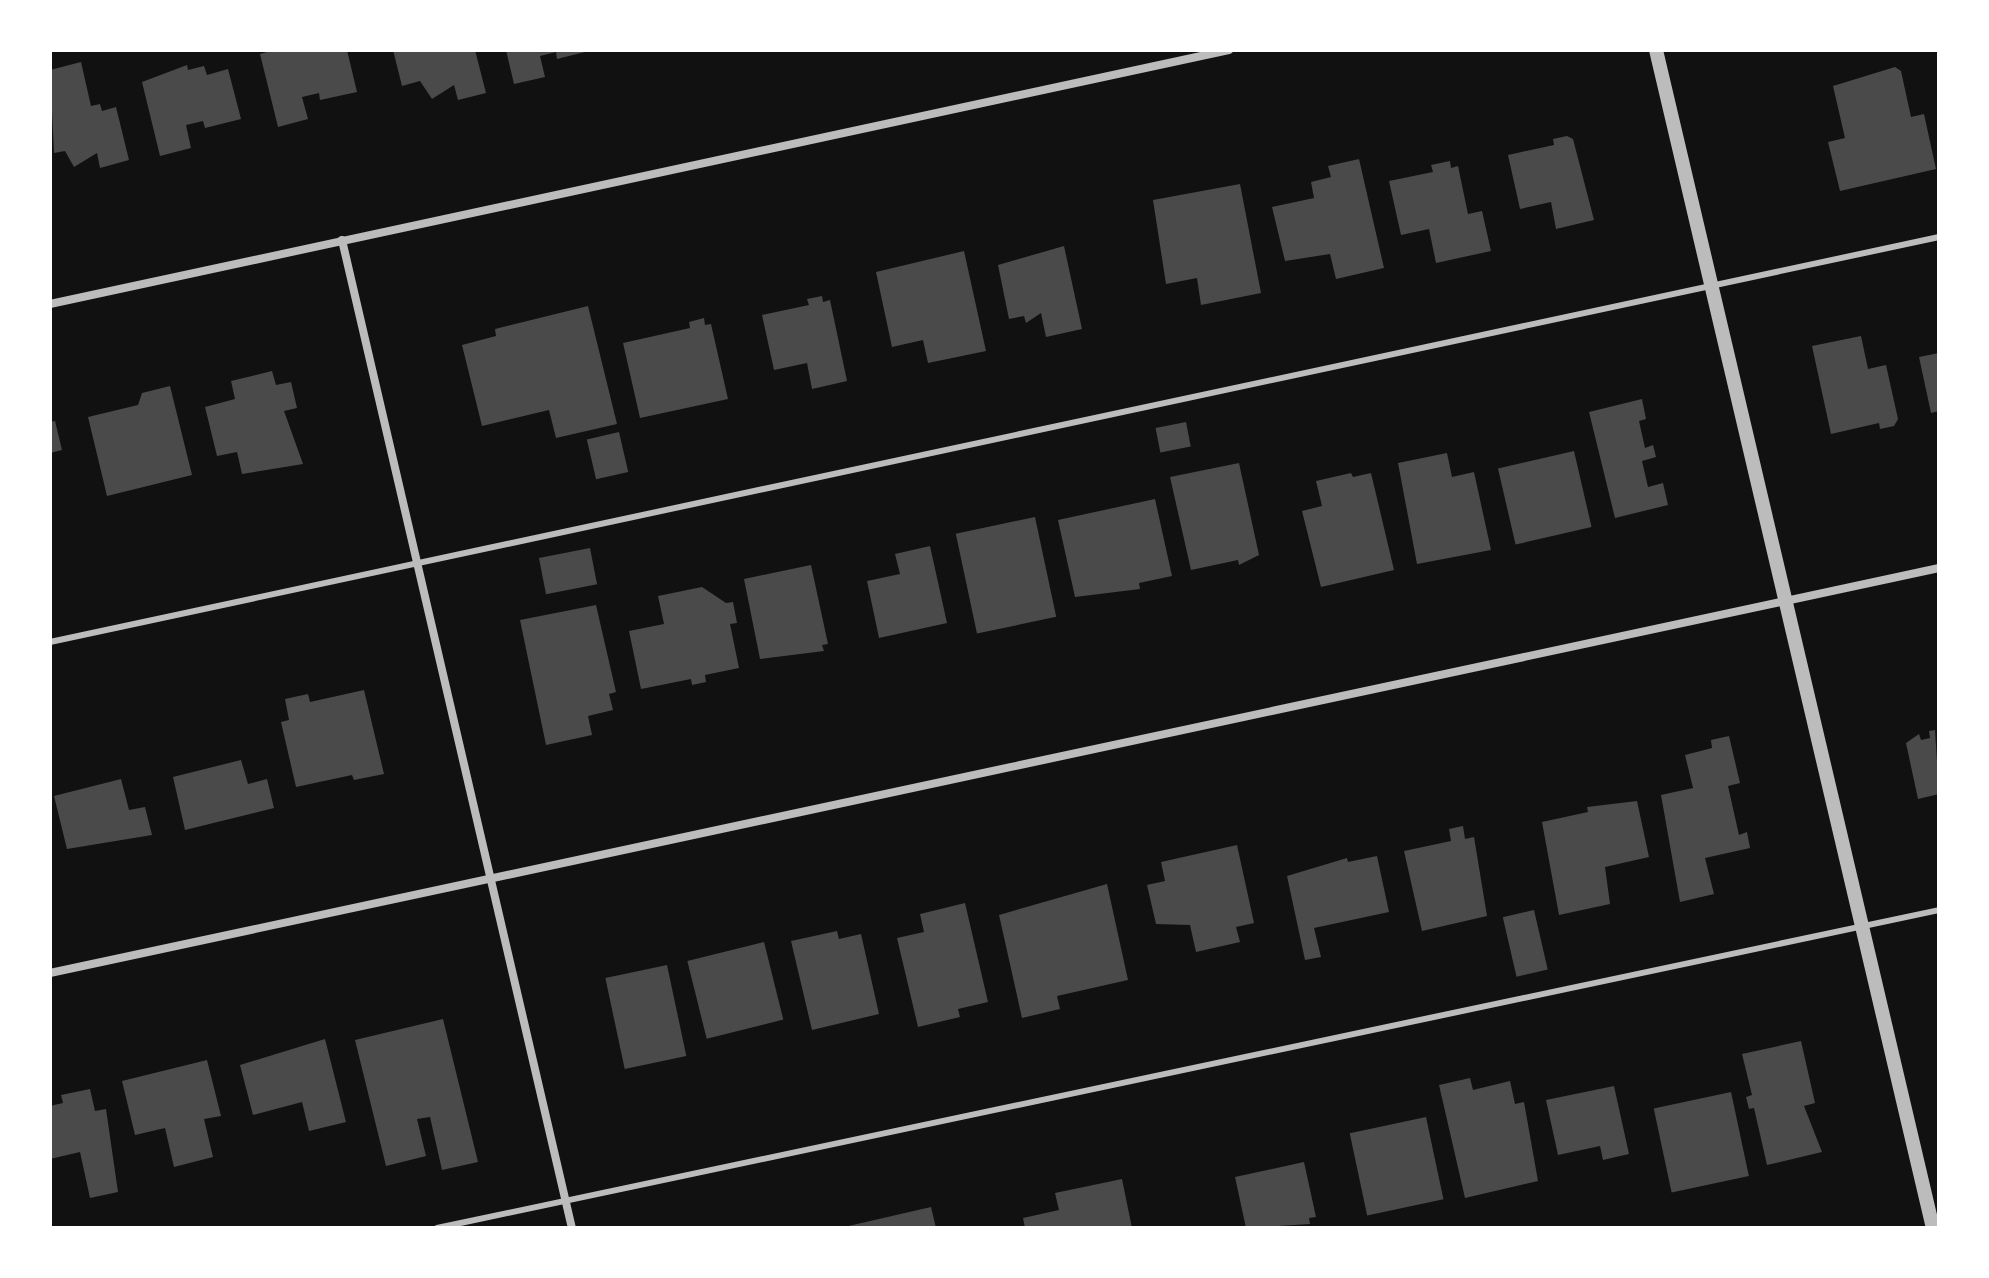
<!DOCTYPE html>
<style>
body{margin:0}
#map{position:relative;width:1989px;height:1278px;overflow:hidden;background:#111;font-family:Ubuntu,sans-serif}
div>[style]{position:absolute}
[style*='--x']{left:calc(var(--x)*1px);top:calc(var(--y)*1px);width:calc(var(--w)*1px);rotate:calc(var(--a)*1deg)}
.building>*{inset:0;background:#4a4a4a;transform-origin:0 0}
.service>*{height:6px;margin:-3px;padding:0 3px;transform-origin:3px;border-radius:3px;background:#bcbcbc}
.minor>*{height:8px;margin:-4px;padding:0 4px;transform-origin:4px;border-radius:4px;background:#bcbcbc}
.tertiary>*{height:14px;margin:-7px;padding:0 7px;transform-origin:7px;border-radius:7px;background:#bcbcbc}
span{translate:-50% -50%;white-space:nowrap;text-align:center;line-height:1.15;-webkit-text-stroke:6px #fff;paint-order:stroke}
.frame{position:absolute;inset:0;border:52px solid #fff;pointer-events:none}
</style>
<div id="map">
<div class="building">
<div style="clip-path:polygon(274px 50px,347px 50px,357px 92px,320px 100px,319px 93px,302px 97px,308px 119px,278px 127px,260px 54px)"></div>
<div style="clip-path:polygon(393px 50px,475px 50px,486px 93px,458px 100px,454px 85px,432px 99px,420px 81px,402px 86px)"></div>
<div style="clip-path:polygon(506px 50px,589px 50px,589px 51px,557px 59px,556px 52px,540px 56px,545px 77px,514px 84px)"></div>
<div style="clip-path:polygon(81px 62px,91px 106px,100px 104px,102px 111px,116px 107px,129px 160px,100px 168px,97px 153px,74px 167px,65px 151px,54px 153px,50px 70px)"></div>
<div style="clip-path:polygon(187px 65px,188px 70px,204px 66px,207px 75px,228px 69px,241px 119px,205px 128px,203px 121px,186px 125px,191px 148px,160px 156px,142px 82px)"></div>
<div style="clip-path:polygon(1895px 67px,1901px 71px,1911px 117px,1924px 114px,1936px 169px,1840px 191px,1828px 142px,1845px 138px,1833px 86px)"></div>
<div style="clip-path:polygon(1567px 136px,1573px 139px,1594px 220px,1556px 229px,1551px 202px,1520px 209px,1508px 155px,1554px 145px,1553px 139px)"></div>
<div style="clip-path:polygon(1359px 159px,1384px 268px,1336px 279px,1330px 254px,1285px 261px,1272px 207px,1314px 198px,1311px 182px,1331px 177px,1328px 166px)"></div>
<div style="clip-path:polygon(1450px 161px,1451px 168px,1458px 166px,1468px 214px,1482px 211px,1491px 251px,1436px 263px,1429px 229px,1401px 235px,1389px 181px,1433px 172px,1431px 165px)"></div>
<div style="clip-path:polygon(1240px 184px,1261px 293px,1201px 305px,1197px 278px,1166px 284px,1153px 200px)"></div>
<div style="clip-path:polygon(1064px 246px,1082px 329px,1046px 337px,1041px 313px,1026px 323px,1024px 316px,1009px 319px,998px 265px)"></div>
<div style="clip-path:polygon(964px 251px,986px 351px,928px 363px,923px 340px,892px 347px,876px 272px)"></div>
<div style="clip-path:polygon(822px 296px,823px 302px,830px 300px,847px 381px,812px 389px,807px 363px,774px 370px,762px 315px,809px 305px,807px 299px)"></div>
<div style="clip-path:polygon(588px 306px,617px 424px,556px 438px,549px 410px,482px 426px,462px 345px,496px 336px,495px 329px)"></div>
<div style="clip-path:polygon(704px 318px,705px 325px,711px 324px,728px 399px,640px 418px,623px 343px,690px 328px,689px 322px)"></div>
<div style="clip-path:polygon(1861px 336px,1868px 369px,1886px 365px,1898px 419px,1894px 426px,1880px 429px,1879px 423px,1831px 434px,1812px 346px)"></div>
<div style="clip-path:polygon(1939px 353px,1939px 411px,1931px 413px,1919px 357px)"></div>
<div style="clip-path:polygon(272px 371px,276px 385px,291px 382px,297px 408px,284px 411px,303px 464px,242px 474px,237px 452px,217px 456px,205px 407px,235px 399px,231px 381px)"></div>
<div style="clip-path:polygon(170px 386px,192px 475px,107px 496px,88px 417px,138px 405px,142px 393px)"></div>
<div style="clip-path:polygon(1642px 399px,1646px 419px,1639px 421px,1645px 448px,1653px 445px,1656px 457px,1642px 461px,1648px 487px,1663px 483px,1668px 505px,1615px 518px,1589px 412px)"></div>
<div style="clip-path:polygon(55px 421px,62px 450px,50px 453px,50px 422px)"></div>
<div style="left:1186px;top:422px;width:25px;height:31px;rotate:79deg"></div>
<div style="left:619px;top:432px;width:41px;height:33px;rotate:77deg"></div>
<div style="left:1574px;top:451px;width:78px;height:78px;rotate:77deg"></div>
<div style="clip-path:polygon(1447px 453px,1452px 477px,1474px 472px,1491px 550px,1417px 564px,1398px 463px)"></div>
<div style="clip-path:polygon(1239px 463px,1259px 555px,1239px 565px,1238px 560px,1191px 570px,1170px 477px)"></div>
<div style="clip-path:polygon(1351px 473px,1353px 477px,1371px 473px,1394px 570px,1321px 587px,1302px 511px,1322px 506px,1316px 481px)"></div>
<div style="clip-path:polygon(1155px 499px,1172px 576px,1139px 583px,1140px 589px,1075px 597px,1058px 520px)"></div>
<div style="left:1035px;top:517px;width:102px;height:81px;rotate:78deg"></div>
<div style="clip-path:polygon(930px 546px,947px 623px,879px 638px,867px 581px,900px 574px,895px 554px)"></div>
<div style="left:590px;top:548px;width:37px;height:52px;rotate:79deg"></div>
<div style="clip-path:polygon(811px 565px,828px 644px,822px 645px,824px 651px,760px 659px,744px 579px)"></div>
<div style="clip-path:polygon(702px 587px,726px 603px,733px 602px,737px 623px,730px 624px,739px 668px,705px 675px,706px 682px,692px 685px,691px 679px,641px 689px,629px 631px,664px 624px,658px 596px)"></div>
<div style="clip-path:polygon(596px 605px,616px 692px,609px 694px,613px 710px,588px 716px,592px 735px,546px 745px,520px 620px)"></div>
<div style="clip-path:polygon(364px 690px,384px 774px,354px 780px,352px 775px,296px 787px,281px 722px,289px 720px,285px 699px,308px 694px,310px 702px)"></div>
<div style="clip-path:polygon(1935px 730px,1939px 794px,1918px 799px,1906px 743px,1919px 734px,1921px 740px,1930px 738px,1929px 731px)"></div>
<div style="clip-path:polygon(1729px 736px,1740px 783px,1728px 786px,1739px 835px,1747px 832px,1750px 848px,1705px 858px,1714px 894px,1680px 902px,1661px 795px,1693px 788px,1685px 755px,1712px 748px,1711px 740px)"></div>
<div style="clip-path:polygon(241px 760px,248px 784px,267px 779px,274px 808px,185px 830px,173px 777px)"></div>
<div style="clip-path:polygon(121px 779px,129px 810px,145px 807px,152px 835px,67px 849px,54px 796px)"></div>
<div style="clip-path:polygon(1637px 801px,1649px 857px,1605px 867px,1610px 904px,1559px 915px,1542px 822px,1588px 812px,1587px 807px)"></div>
<div style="clip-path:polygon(1463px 826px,1465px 839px,1474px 837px,1487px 916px,1422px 931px,1404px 851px,1451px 841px,1449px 829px)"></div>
<div style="clip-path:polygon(1237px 845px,1254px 923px,1236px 927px,1240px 942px,1196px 952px,1190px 925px,1156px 924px,1147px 885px,1165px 881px,1161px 862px)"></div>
<div style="clip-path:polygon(1377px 856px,1389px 912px,1314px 928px,1321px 957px,1305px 960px,1287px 876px,1347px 858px,1348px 862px)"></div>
<div style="clip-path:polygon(1107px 884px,1128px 980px,1057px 996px,1060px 1009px,1022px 1018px,999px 915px)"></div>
<div style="clip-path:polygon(965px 903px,988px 1002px,958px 1009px,960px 1017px,918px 1027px,897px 938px,924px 932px,920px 914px)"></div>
<div style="left:1534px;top:910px;width:61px;height:32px;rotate:77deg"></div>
<div style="clip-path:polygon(837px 931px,839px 939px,861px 934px,879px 1014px,812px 1030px,791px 941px)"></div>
<div style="left:764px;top:942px;width:80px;height:79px;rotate:76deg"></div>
<div style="left:667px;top:965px;width:93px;height:63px;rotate:78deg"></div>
<div style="clip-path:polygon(443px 1019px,478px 1162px,442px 1170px,430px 1117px,417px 1119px,426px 1156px,386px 1166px,355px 1040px)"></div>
<div style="clip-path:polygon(325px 1039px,346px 1122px,309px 1131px,302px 1102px,253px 1115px,240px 1065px)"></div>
<div style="clip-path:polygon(1801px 1041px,1815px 1103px,1804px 1106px,1822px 1152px,1767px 1165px,1754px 1108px,1749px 1109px,1746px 1097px,1752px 1095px,1742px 1054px)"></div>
<div style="clip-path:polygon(207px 1060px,221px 1116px,204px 1119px,213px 1157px,174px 1167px,165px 1128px,135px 1135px,122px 1081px)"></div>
<div style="clip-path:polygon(1470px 1078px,1473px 1090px,1510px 1081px,1515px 1104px,1524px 1102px,1538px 1181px,1465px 1198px,1439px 1085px)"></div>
<div style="clip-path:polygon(1614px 1086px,1629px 1154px,1603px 1160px,1600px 1146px,1558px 1155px,1546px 1100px)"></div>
<div style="clip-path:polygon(90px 1089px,95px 1111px,106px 1109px,118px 1192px,90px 1198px,80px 1152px,50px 1159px,50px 1106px,63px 1103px,61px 1095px)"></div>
<div style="left:1731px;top:1092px;width:86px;height:79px;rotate:78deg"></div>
<div style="left:1426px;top:1117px;width:84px;height:78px;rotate:78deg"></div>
<div style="clip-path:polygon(1304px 1162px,1316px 1217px,1309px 1218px,1310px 1224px,1246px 1228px,1235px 1177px)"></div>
<div style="clip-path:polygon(1122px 1179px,1132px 1228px,1025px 1228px,1023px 1218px,1059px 1210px,1055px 1193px)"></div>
<div style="clip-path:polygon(931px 1207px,936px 1228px,844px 1228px,844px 1227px)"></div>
</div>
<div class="service">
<div style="--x:50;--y:642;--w:1932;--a:-12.1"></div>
<div style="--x:437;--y:1228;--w:1535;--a:-11.95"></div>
</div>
<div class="minor">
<div style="--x:342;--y:240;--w:1014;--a:76.9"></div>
<div style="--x:50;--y:304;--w:1206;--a:-12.16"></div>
<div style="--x:50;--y:973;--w:1932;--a:-12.1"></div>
</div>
<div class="tertiary">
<div style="--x:1656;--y:50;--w:1210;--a:76.77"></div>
</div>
<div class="frame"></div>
</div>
